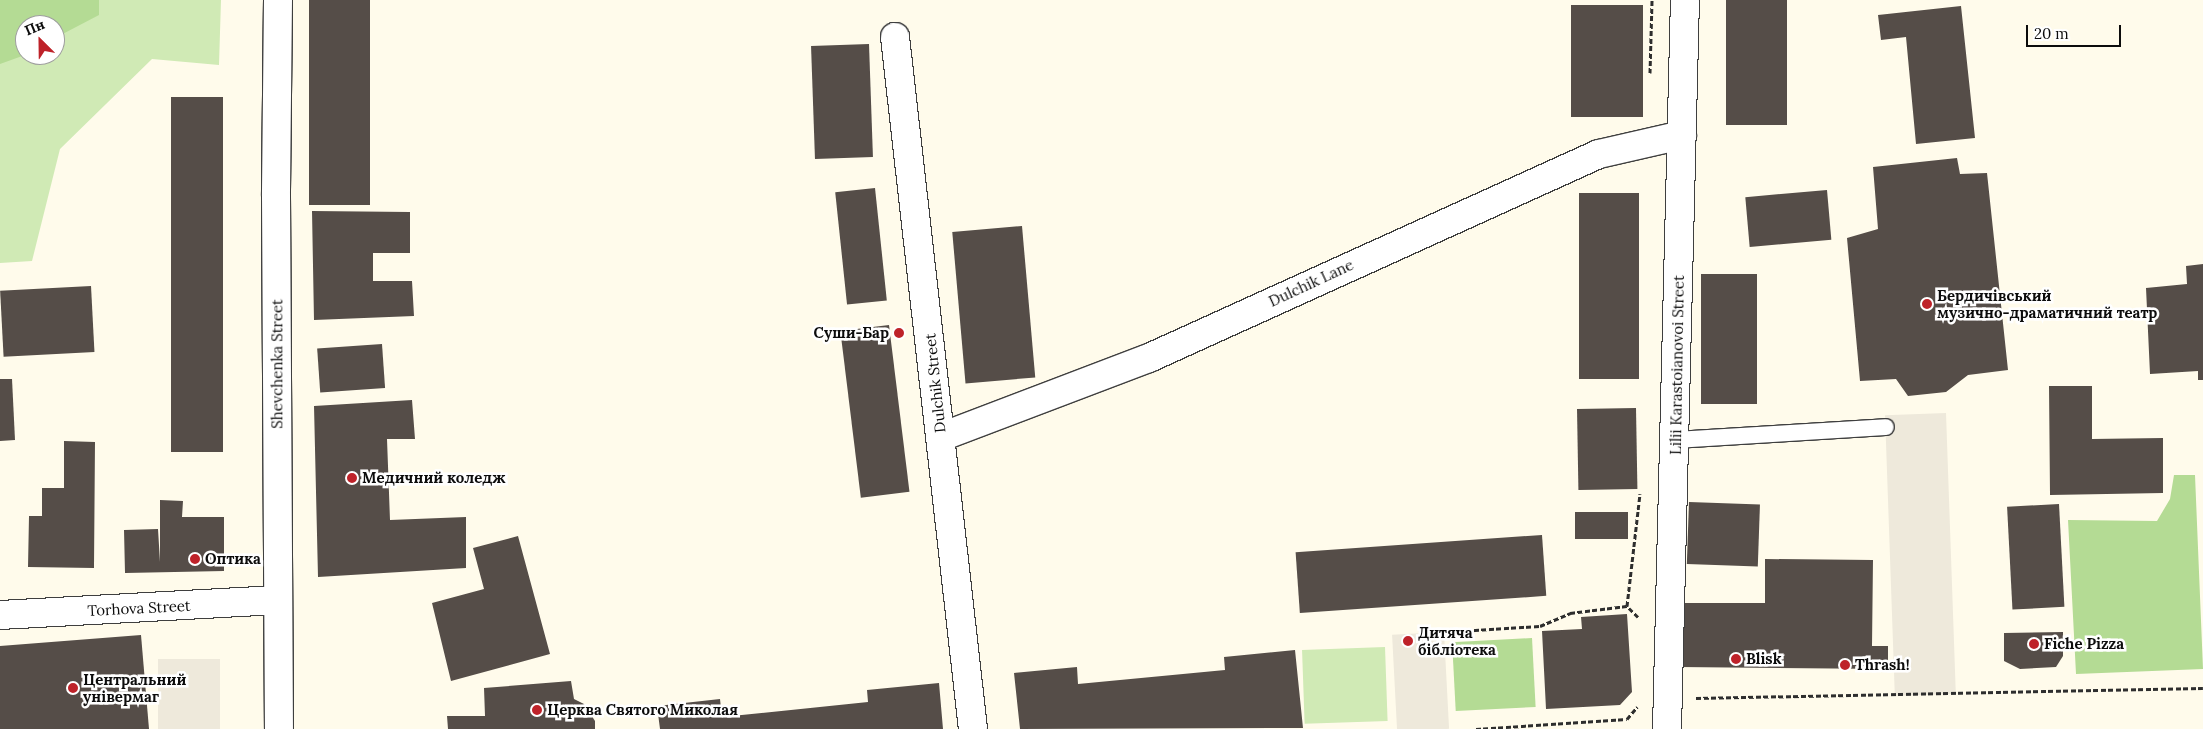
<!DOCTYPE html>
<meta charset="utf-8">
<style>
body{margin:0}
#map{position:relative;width:2203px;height:729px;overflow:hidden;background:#fffbeb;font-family:Lora,serif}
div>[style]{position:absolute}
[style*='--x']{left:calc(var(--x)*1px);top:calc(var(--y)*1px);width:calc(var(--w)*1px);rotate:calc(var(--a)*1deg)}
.green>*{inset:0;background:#d0eab5;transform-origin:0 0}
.forest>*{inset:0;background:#b4db94;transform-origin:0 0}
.plaza>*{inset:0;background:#eee9db;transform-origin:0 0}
.building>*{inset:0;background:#554d48;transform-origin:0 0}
.path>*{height:3px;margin-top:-1.5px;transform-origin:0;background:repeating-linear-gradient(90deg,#2e2e2e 0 5px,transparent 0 7.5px)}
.roads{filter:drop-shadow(1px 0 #3f3f3f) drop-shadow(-1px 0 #3f3f3f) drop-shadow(0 1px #3f3f3f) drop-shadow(0 -1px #3f3f3f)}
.service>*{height:16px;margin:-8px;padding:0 8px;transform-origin:8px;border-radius:8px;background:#fff}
.minor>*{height:28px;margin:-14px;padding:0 14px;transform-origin:14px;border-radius:14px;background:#fff}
.dots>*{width:14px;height:14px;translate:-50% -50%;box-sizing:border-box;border:2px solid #fff;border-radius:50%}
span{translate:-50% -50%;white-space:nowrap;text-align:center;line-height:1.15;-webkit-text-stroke:5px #fff;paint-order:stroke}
.street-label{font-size:15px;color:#0c0c0c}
.poi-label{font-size:15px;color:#0c0c0c;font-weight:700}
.left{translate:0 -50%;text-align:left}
.right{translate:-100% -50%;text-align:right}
.north{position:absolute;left:15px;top:15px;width:50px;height:50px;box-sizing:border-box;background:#fff;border:1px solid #9e9e9e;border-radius:50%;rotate:337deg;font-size:14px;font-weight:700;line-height:20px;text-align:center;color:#0c0c0c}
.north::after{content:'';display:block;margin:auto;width:18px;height:22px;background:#be2229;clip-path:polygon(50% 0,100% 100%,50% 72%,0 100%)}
.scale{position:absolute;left:2026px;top:25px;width:95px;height:22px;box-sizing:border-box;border:2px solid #0c0c0c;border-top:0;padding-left:6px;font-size:15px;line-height:18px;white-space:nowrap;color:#0c0c0c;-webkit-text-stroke:4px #fff;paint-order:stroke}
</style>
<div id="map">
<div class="green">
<div style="clip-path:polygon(evenodd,0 0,221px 0,219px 65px,152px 59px,60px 149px,32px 261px,0 263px,0 0,25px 25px,55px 25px,55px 55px,25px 55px,25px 25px)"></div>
<div style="left:1385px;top:647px;width:74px;height:83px;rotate:88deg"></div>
</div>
<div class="forest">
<div style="clip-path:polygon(0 0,99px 0,99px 15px,55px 38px,55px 25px,25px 25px,25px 55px,0 64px)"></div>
<div style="clip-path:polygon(2174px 475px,2195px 475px,2203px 669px,2076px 674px,2068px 520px,2157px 521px,2170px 499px)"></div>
<div style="left:1532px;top:638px;width:69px;height:80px;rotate:87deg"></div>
</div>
<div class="plaza">
<div style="left:1946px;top:413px;width:281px;height:61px;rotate:88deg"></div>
<div style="left:1444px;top:632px;width:97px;height:52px;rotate:87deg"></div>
<div style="left:220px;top:659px;width:70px;height:62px;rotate:90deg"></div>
</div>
<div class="building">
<div style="left:309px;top:0;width:61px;height:205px"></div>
<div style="left:1726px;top:0;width:61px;height:125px"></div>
<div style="left:1571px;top:5px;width:72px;height:112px"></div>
<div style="clip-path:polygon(1961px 6px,1975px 138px,1916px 144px,1906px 37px,1881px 40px,1878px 15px)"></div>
<div style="left:869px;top:44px;width:113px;height:58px;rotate:88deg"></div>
<div style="left:223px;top:97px;width:355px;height:52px;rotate:90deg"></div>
<div style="clip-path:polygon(1957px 158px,1960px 174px,1987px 173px,2008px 370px,1968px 375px,1946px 392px,1908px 396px,1896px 379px,1860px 381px,1847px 238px,1878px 229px,1873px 167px)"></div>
<div style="left:875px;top:188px;width:113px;height:40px;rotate:84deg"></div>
<div style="left:1827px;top:190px;width:50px;height:82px;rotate:85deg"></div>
<div style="left:1579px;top:193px;width:60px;height:186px"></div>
<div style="clip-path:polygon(312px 211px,410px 212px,410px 253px,373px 253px,373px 281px,412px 281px,414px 316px,314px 320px)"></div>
<div style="left:1022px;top:226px;width:152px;height:70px;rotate:85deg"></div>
<div style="clip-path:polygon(2203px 264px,2203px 380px,2198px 380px,2198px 371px,2150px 374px,2146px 288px,2187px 284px,2186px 266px)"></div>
<div style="left:1701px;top:274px;width:56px;height:130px"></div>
<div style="left:91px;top:286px;width:66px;height:91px;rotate:87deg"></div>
<div style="left:889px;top:325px;width:168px;height:49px;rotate:83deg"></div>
<div style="left:382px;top:344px;width:44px;height:65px;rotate:86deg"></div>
<div style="clip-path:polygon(0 379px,12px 379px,15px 440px,0 441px)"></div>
<div style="clip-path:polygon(2049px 386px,2092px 386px,2092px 439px,2163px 438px,2163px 493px,2050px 495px)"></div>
<div style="clip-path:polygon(412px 400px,415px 439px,387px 439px,390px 520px,466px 517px,466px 568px,318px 577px,314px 406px)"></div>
<div style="left:1636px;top:408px;width:81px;height:59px;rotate:89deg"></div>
<div style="clip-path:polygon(64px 441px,95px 442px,94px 568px,28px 567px,29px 516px,42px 516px,42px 488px,64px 488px)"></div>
<div style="clip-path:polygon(160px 500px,183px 501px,182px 517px,224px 517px,224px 571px,125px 573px,124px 530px,158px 529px,160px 562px)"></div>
<div style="left:1689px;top:502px;width:71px;height:62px;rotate:2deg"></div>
<div style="left:2059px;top:504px;width:103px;height:52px;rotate:87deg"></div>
<div style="left:1575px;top:512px;width:53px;height:27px"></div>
<div style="left:1542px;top:535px;width:61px;height:247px;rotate:86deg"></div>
<div style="clip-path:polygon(518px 536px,550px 654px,451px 681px,432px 603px,484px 589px,473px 548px)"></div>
<div style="clip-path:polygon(1765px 559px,1873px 560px,1872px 646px,1888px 646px,1888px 669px,1679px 667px,1680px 603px,1765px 603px)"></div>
<div style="clip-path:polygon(1627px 614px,1632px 692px,1620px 705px,1546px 709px,1542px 631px,1582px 629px,1581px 617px)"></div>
<div style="clip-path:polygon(2063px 632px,2063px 656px,2056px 667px,2020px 669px,2004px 661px,2004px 633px)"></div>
<div style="clip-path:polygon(141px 635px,149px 729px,0 729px,0 646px)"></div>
<div style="clip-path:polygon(1295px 650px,1303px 728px,1020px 729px,1014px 673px,1077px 667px,1078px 684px,1225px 670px,1224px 657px)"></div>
<div style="clip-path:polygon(571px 681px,574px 699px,584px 704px,595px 721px,595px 729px,448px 729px,447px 716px,485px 716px,484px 688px)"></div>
<div style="clip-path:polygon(939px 683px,943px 729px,660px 729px,657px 706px,720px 699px,722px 717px,868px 702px,867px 690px)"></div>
</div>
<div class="path">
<div style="--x:1650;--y:73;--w:73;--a:-88.4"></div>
<div style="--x:1638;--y:617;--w:16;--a:-135"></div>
<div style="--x:1627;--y:606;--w:113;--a:-83.4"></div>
<div style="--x:1444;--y:632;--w:96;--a:-3.6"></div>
<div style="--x:1540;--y:626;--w:33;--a:-23"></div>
<div style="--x:1570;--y:613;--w:57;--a:-7"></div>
<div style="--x:1696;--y:698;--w:507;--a:-1.13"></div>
<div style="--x:1476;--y:729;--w:151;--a:-3.8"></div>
<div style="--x:1627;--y:719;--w:16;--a:-50"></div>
</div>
<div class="roads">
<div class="service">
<div style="--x:1675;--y:440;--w:211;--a:-3.5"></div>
</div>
<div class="minor">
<div style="--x:278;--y:0;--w:196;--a:90.6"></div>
<div style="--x:276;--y:196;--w:533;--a:89.68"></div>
<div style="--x:895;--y:37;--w:696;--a:83.57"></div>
<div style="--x:941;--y:437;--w:222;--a:-20.8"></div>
<div style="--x:1149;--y:358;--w:494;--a:-24.4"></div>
<div style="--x:1599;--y:154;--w:85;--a:-12.9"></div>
<div style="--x:0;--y:615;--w:278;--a:-3.1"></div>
<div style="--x:1667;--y:729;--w:729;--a:-88.59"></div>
</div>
</div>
<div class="dots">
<div style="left:1927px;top:304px;background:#be2229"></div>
<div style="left:899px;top:333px;background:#be2229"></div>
<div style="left:352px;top:478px;background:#be2229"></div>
<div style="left:195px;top:559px;background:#be2229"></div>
<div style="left:1408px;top:641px;background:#be2229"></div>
<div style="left:2034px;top:644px;background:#be2229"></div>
<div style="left:1736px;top:659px;background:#be2229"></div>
<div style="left:1845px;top:665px;background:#be2229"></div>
<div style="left:73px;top:688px;background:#be2229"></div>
<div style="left:537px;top:710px;background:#be2229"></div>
</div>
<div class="street-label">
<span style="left:1311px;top:283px;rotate:-25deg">Dulchik Lane</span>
<span style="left:277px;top:364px;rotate:-90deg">Shevchenka Street</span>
<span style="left:1677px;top:365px;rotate:-89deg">Lilii Karastoianovoi Street</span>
<span style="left:935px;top:383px;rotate:-96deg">Dulchik Street</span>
<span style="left:139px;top:608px;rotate:-3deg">Torhova Street</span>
</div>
<div class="poi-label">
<span class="left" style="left:1937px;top:304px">Бердичівський<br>музично-драматичний театр</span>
<span class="right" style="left:889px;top:333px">Суши-Бар</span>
<span class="left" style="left:362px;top:478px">Медичний коледж</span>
<span class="left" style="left:205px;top:559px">Оптика</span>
<span class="left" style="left:1418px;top:641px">Дитяча<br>бібліотека</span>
<span class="left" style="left:2044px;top:644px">Fiche Pizza</span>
<span class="left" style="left:1746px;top:659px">Blisk</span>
<span class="left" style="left:1855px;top:665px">Thrash!</span>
<span class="left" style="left:83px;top:688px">Центральний<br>універмаг</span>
<span class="left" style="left:547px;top:710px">Церква Святого Миколая</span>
</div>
<div class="north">Пн</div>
<div class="scale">20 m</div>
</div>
